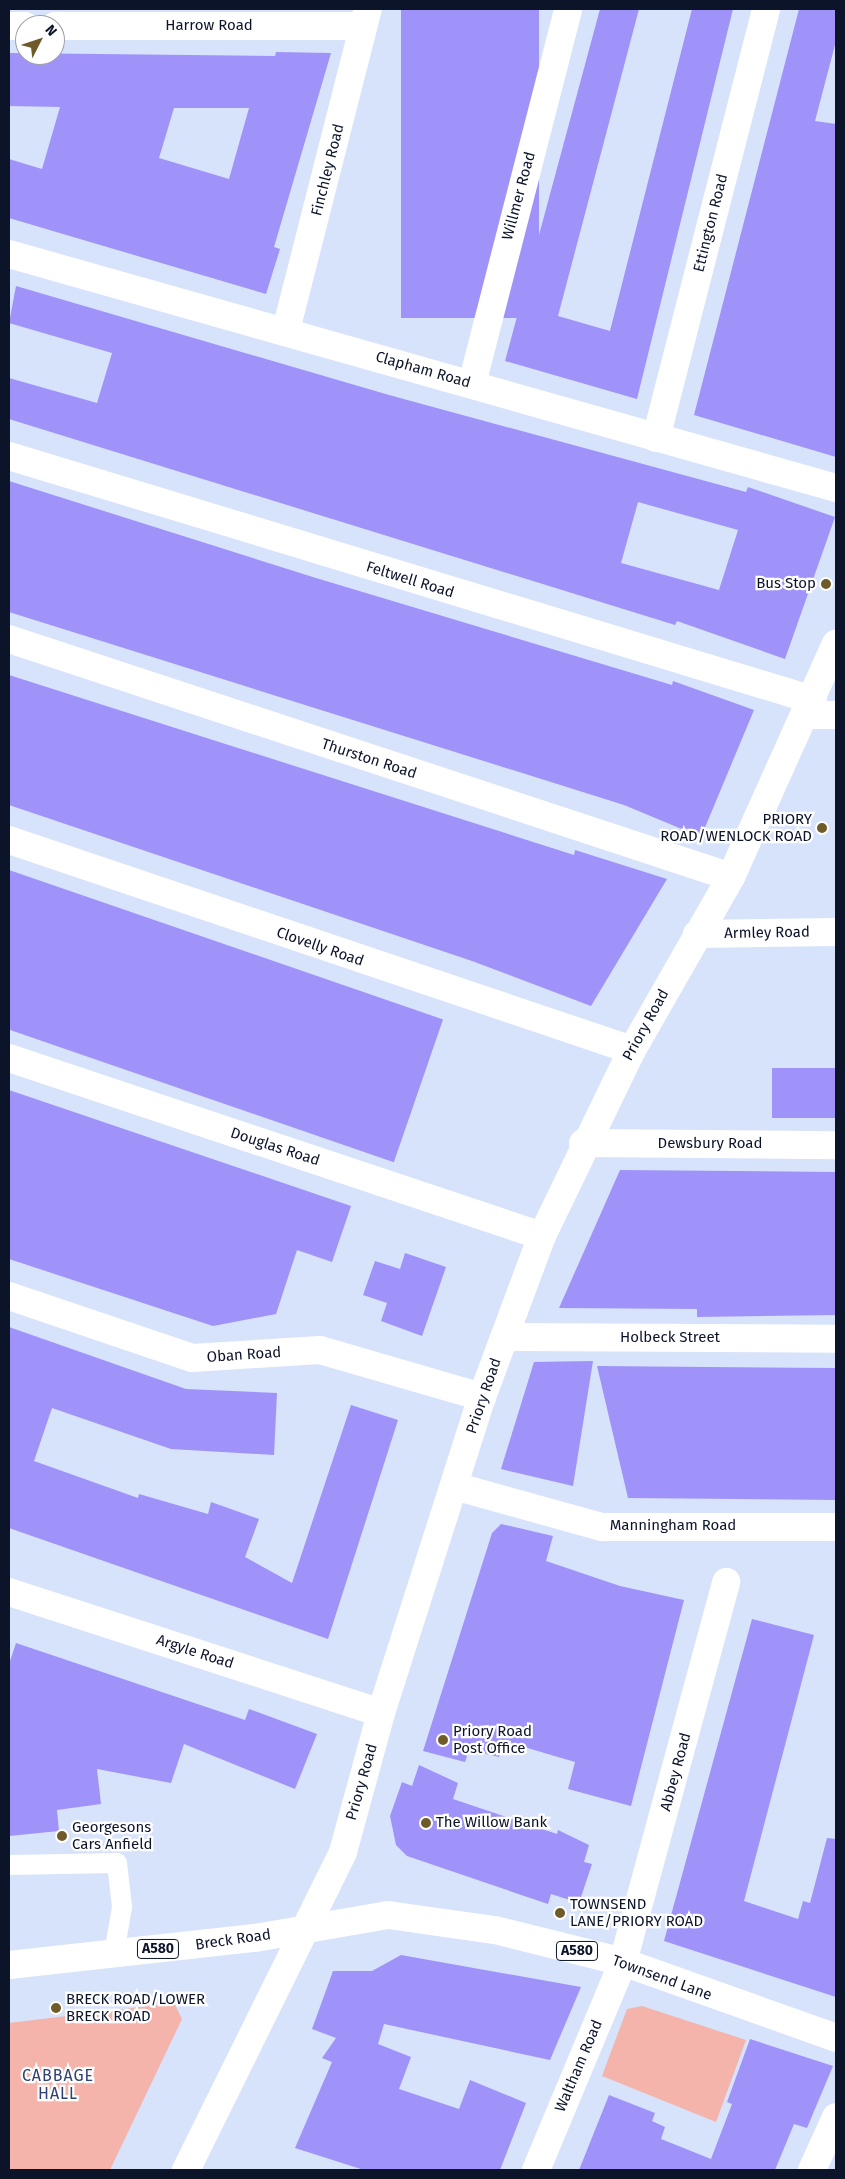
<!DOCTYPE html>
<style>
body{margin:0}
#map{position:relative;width:845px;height:2179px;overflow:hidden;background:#d7e2fb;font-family:"Fira Sans",sans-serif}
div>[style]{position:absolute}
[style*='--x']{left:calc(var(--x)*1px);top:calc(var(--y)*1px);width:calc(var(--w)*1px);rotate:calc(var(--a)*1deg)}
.green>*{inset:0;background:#f4b4ab}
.building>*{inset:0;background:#9f93fa;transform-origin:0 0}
.lane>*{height:20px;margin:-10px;padding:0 10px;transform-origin:10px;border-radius:10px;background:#fff}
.street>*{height:28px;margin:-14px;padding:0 14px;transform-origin:14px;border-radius:14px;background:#fff}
.secondary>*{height:28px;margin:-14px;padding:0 14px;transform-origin:14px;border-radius:14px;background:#fff}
.primary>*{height:28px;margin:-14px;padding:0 14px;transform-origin:14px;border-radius:14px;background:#fff}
.dots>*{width:14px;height:14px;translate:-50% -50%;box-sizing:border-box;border:2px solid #fff;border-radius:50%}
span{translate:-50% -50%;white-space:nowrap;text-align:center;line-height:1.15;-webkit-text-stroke:4.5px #fff;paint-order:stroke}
.shield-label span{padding:1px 4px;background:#fff;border:1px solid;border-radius:4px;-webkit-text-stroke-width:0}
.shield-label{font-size:14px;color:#0c142a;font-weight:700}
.street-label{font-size:15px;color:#0c142a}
.poi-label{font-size:15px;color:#0c142a}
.right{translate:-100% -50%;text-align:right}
.left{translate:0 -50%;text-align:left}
.neighbourhood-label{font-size:16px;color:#2e4074;letter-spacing:1px}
.frame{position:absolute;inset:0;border:10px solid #0c142a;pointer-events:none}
.north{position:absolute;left:15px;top:15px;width:50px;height:50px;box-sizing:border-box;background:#fff;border:1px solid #9ea1aa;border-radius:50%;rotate:49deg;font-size:14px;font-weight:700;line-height:20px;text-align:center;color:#0c142a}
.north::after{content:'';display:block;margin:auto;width:18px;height:22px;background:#6f5b2a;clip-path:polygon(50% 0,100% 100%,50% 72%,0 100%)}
</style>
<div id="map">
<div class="green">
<div style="clip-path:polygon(174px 2003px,182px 2019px,110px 2170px,9px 2170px,9px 2023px)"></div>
<div style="clip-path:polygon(642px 2006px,746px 2040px,716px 2122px,602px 2076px,627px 2009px)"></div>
</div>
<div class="building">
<div style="left:401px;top:9px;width:138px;height:309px"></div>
<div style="clip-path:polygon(600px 9px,639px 9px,558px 316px,610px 331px,692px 9px,733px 9px,637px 399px,505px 361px)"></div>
<div style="clip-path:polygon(799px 9px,836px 9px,836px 41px,815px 121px,836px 124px,836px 457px,694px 415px)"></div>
<div style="clip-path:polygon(evenodd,276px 52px,331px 53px,274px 247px,280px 249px,266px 294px,9px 218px,9px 159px,42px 169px,60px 107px,9px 106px,9px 53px,275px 56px,276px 52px,174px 108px,249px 108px,229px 179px,159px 158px,174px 108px)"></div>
<div style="clip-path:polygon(evenodd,16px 286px,389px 395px,746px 492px,748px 487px,835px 517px,785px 659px,677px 621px,675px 625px,9px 419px,9px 378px,97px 403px,112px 353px,9px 323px,16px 286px,638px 502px,738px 530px,719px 590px,621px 563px,638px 502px)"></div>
<div style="clip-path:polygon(9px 481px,316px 578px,672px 685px,673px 681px,754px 710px,701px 837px,624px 805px,9px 612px)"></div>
<div style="clip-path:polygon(9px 675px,574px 855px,575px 850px,667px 879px,591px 1006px,472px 961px,9px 805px)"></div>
<div style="left:9px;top:870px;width:459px;height:151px;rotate:19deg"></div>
<div style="left:772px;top:1068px;width:64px;height:50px"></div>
<div style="clip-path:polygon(9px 1090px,351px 1206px,332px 1262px,297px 1250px,276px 1314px,213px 1326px,9px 1259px)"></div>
<div style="clip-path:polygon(620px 1170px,836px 1172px,836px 1315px,697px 1317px,697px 1309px,559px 1308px)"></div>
<div style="clip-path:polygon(405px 1253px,446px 1267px,422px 1336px,381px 1321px,387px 1303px,363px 1295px,375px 1261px,400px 1269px)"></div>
<div style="clip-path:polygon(9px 1327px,186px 1389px,277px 1393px,274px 1455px,171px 1449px,52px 1408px,34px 1461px,138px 1498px,139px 1494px,208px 1514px,211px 1502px,259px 1519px,245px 1557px,292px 1583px,351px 1405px,398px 1420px,328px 1639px,9px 1528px)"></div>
<div style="clip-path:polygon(593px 1361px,573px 1486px,501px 1469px,534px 1362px)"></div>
<div style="clip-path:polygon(597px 1366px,836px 1368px,836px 1500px,628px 1498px)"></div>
<div style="clip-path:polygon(501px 1524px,553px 1536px,546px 1561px,620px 1586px,684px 1600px,631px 1806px,568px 1789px,575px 1762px,504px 1741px,499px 1757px,469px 1750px,465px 1762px,423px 1751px,492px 1533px)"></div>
<div style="clip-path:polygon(752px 1619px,814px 1635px,744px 1901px,798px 1919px,803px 1901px,810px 1903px,827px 1838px,836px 1839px,836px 1997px,664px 1941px)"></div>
<div style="clip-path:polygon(16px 1643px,245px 1720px,249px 1709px,317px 1734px,295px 1789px,184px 1744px,171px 1783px,97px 1769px,101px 1804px,57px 1810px,59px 1831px,9px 1836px,9px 1664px)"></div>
<div style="clip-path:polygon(419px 1765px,458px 1783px,453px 1799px,557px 1834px,558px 1830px,589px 1845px,584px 1862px,592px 1864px,579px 1903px,551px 1894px,548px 1904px,407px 1856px,396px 1845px,390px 1816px,402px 1782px,412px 1786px)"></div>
<div style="clip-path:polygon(401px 1955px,581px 1987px,550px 2060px,384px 2024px,378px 2044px,411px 2057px,399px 2089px,459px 2109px,470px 2080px,526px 2103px,500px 2170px,364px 2170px,295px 2148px,332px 2062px,322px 2058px,336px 2038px,312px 2029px,333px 1971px,372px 1971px)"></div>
<div style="clip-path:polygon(750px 2039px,833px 2066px,807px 2128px,794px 2124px,775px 2170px,579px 2170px,609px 2095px,655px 2113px,652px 2121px,665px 2127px,661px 2139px,711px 2159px,732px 2104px,727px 2102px)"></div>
</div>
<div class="lane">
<div style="--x:9;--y:1865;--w:108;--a:-1.1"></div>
<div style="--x:117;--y:1863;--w:44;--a:83.5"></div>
<div style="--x:122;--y:1907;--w:48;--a:99.7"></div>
</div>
<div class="street">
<div style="--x:9;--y:26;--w:16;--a:0"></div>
<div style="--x:55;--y:26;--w:307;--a:0"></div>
<div style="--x:9;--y:254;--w:859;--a:15.8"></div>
<div style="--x:286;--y:330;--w:331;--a:-75.7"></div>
<div style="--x:472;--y:384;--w:387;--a:-75.6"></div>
<div style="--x:656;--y:438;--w:443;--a:-75.6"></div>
<div style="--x:9;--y:456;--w:840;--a:16.88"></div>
<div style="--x:9;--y:639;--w:760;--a:18.24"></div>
<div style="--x:805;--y:715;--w:31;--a:0"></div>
<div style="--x:9;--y:840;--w:657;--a:18.63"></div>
<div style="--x:697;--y:934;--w:139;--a:-0.8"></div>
<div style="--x:9;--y:1058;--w:562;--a:18.47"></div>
<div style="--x:583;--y:1143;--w:253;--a:0.5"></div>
<div style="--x:9;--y:1296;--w:193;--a:18.7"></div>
<div style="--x:192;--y:1358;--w:128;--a:-3.6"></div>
<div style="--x:320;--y:1350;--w:169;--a:16.2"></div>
<div style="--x:505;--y:1337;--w:331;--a:0.3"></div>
<div style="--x:454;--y:1486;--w:154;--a:15.5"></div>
<div style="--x:602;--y:1527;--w:234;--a:0"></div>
<div style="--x:9;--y:1592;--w:391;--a:18"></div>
<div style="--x:536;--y:2170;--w:225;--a:-67.3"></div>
<div style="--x:623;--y:1962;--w:394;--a:-74.8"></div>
<div style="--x:812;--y:2170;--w:58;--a:-65.6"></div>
</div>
<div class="secondary">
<div style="--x:186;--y:2170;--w:355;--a:-63.7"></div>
<div style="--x:343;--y:1852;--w:144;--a:-74.7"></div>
<div style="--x:381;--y:1713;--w:332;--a:-72.3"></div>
<div style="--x:482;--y:1397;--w:172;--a:-69.6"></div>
<div style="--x:542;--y:1236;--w:207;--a:-64.2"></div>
<div style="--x:632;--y:1050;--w:199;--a:-60.2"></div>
<div style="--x:731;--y:877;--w:256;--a:-65.8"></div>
</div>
<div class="primary">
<div style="--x:9;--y:1965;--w:247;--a:-6.3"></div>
<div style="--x:255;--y:1938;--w:135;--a:-9.8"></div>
<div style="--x:388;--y:1915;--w:108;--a:8"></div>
<div style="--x:495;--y:1930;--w:132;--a:14"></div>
<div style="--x:623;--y:1962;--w:226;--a:19.6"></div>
</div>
<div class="dots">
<div style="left:826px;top:584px;background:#6f5b2a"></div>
<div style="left:822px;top:828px;background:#6f5b2a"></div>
<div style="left:443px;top:1740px;background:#6f5b2a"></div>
<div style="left:426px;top:1823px;background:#6f5b2a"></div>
<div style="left:62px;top:1836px;background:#6f5b2a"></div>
<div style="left:560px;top:1913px;background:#6f5b2a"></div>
<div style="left:56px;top:2008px;background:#6f5b2a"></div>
</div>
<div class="shield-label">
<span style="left:158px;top:1949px">A580</span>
<span style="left:577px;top:1951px">A580</span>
</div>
<div class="street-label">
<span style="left:209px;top:26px">Harrow Road</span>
<span style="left:328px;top:170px;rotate:-76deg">Finchley Road</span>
<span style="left:519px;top:196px;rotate:-75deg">Willmer Road</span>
<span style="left:711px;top:223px;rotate:-76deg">Ettington Road</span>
<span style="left:423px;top:370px;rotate:16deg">Clapham Road</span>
<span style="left:410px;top:580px;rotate:17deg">Feltwell Road</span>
<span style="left:369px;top:759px;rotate:18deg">Thurston Road</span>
<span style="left:767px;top:933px;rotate:-1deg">Armley Road</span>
<span style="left:320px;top:947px;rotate:19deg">Clovelly Road</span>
<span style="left:646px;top:1025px;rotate:-61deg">Priory Road</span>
<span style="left:710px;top:1144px">Dewsbury Road</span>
<span style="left:275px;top:1147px;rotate:18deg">Douglas Road</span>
<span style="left:670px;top:1338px">Holbeck Street</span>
<span style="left:244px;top:1355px;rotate:-4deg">Oban Road</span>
<span style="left:484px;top:1396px;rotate:-71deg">Priory Road</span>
<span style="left:673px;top:1526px">Manningham Road</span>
<span style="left:195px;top:1652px;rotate:18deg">Argyle Road</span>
<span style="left:676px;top:1772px;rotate:-75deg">Abbey Road</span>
<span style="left:362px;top:1782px;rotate:-74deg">Priory Road</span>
<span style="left:233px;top:1940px;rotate:-8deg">Breck Road</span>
<span style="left:662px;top:1978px;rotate:20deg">Townsend Lane</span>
<span style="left:579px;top:2066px;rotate:-67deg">Waltham Road</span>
</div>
<div class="poi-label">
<span class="right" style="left:816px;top:584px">Bus Stop</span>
<span class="right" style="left:812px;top:828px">PRIORY<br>ROAD/WENLOCK ROAD</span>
<span class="left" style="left:453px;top:1740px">Priory Road<br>Post Office</span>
<span class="left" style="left:436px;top:1823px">The Willow Bank</span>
<span class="left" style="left:72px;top:1836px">Georgesons<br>Cars Anfield</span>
<span class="left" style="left:570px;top:1913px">TOWNSEND<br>LANE/PRIORY ROAD</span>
<span class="left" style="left:66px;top:2008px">BRECK ROAD/LOWER<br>BRECK ROAD</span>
</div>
<div class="neighbourhood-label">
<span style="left:58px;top:2085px">CABBAGE<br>HALL</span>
</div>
<div class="frame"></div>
<div class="north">N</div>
</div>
